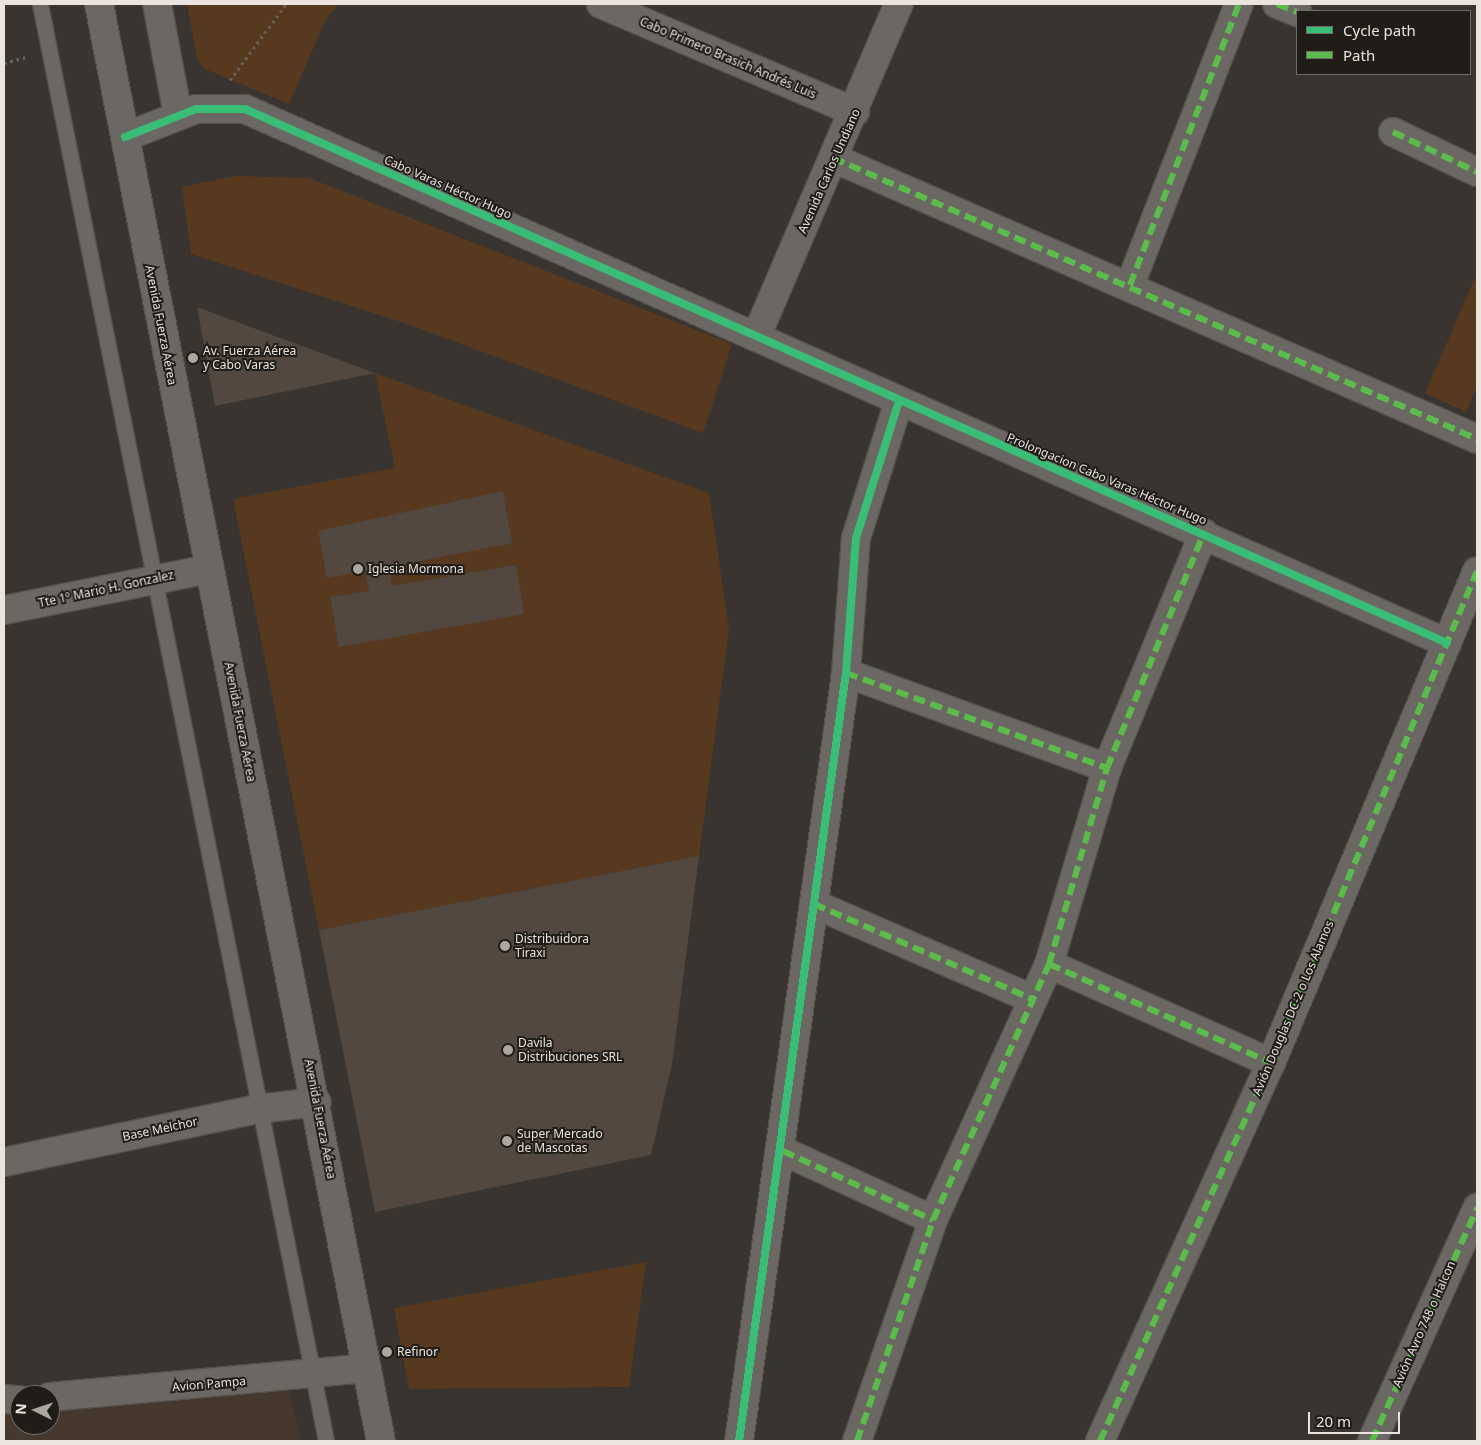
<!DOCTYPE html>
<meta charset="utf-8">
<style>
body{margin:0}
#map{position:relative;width:1481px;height:1445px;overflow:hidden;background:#39342f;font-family:"Noto Sans",sans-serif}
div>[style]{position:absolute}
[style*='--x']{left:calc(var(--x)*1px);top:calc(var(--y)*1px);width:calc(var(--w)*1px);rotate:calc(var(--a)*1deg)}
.built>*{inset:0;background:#46382c}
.green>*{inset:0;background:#56391f}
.building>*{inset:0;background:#524840}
.path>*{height:3px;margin-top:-1.5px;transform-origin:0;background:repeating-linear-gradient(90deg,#67635f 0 2.5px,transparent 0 6.5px)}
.roads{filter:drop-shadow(1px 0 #54504c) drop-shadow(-1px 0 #54504c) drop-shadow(0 1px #54504c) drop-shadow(0 -1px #54504c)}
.service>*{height:15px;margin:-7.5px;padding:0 7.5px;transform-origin:7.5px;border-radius:7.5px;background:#6b6762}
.minor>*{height:28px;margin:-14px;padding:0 14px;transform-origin:14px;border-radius:14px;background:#6b6762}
.tertiary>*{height:28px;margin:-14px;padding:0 14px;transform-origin:14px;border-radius:14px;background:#6b6762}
.secondary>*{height:28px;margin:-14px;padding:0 14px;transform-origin:14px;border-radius:14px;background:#6b6762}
.quiet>*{height:6px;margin-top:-3px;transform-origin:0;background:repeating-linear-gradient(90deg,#5cbc4b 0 12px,transparent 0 18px)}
.cycleway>*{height:8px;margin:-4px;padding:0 4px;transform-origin:4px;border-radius:4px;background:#3abd76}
.dots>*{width:14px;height:14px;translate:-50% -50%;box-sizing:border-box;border:2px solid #201c18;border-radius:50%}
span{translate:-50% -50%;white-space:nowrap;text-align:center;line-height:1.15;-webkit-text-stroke:4px #201c18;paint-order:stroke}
.street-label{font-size:12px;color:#eae3de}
.poi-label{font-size:12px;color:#eae3de}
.left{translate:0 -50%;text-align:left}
.frame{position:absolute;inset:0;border:5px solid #eae3de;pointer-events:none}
.legend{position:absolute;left:1296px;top:10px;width:175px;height:65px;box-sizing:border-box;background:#201c18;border:1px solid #716c67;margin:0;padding:6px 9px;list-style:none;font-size:15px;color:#eae3de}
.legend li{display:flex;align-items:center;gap:10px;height:25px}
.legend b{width:25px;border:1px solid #716c67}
.north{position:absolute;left:10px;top:1385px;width:50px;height:50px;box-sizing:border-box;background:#201c18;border:1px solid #716c67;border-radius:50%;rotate:274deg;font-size:14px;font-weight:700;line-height:20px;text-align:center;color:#eae3de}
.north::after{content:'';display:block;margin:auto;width:18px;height:22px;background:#aca6a1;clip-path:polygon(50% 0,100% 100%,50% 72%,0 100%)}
.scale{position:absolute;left:1308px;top:1412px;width:92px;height:22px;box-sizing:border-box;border:2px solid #eae3de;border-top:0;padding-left:6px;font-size:15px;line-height:18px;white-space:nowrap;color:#eae3de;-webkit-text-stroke:4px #201c18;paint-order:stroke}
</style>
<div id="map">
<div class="built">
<div style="clip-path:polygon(288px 1390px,301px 1441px,4px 1441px,4px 1414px,20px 1412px,20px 1425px,50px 1425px,50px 1410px)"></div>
</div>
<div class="green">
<div style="clip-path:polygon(187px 4px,339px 4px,326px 19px,289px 104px,205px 69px,197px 59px)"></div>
<div style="clip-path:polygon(235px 176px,309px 178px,732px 344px,703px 433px,404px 323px,191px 254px,182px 187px)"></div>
<div style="clip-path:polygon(1477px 273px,1477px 386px,1466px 412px,1425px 393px)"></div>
<div style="clip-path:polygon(375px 373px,709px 493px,729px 629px,699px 856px,319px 930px,233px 499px,395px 468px)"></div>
<div style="clip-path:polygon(646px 1262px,629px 1387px,409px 1389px,394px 1308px)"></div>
</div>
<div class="building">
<div style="clip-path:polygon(197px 307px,375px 373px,215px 406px)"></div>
<div style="clip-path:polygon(503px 491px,512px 543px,389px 567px,392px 586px,516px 565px,524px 614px,339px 647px,330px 597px,369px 591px,365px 571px,327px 578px,318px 531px)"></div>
<div style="clip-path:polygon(699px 856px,672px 1064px,651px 1155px,375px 1212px,319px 930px)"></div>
</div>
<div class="path">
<div style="--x:4;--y:63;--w:24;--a:-15"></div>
<div style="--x:230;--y:80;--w:94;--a:-53.6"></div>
</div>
<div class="roads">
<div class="service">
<div style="--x:40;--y:4;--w:1465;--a:78.74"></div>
</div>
<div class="minor">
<div style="--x:157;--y:4;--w:113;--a:79.3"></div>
<div style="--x:601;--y:4;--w:276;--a:23"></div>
<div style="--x:1277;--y:4;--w:22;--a:22"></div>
<div style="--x:1393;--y:132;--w:93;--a:25.5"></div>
<div style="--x:833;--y:158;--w:703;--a:23.57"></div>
<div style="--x:1130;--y:285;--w:301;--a:-68.8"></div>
<div style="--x:756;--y:337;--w:756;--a:23.89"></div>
<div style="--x:4;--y:610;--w:209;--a:-11.3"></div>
<div style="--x:846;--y:673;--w:278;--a:20"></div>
<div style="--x:814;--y:904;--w:238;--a:23.5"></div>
<div style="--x:1049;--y:964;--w:243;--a:24"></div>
<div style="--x:783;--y:1151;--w:165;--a:24.7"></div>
<div style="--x:4;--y:1162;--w:259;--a:-11.8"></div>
<div style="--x:258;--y:1109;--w:59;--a:-6.8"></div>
<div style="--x:50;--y:1397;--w:318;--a:-5.2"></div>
<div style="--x:4;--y:1399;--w:16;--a:4"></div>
<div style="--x:739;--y:1441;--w:775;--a:-82.07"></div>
<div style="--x:846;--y:673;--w:135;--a:-85.8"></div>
<div style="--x:856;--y:538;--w:144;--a:-72.6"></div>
<div style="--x:857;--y:1441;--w:234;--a:-71"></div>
<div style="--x:933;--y:1220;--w:281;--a:-65.6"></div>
<div style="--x:1049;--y:964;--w:204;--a:-73.5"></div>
<div style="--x:1107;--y:768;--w:254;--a:-67.6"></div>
<div style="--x:1100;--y:1441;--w:415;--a:-65.7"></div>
<div style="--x:1271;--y:1063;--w:533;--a:-67.28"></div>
<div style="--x:1372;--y:1441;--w:256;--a:-65.7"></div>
</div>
<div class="tertiary">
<div style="--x:125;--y:137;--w:76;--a:-21.5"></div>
<div style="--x:196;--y:109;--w:49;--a:0"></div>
<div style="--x:245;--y:109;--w:560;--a:24.05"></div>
<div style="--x:756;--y:337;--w:362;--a:-66.8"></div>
</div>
<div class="secondary">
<div style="--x:99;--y:4;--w:1464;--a:78.9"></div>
</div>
</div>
<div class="quiet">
<div style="--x:1277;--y:4;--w:22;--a:22"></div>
<div style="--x:1393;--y:132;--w:93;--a:25.5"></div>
<div style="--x:833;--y:158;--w:703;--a:23.57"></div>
<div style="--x:1130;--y:285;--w:301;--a:-68.8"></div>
<div style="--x:846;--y:673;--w:278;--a:20"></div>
<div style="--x:814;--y:904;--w:238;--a:23.5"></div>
<div style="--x:1049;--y:964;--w:243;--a:24"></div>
<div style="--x:783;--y:1151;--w:165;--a:24.7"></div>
<div style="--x:857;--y:1441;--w:234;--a:-71"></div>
<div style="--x:933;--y:1220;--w:281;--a:-65.6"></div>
<div style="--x:1049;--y:964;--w:204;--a:-73.5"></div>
<div style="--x:1107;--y:768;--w:254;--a:-67.6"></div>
<div style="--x:1100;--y:1441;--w:415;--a:-65.7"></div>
<div style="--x:1271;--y:1063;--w:533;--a:-67.28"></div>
<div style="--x:1372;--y:1441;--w:256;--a:-65.7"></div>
</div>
<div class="cycleway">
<div style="--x:125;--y:137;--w:76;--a:-21.5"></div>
<div style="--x:196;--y:109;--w:49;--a:0"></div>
<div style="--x:245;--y:109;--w:1315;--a:23.95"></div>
<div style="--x:739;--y:1441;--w:775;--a:-82.07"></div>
<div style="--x:846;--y:673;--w:135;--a:-85.8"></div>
<div style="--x:856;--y:538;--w:144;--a:-72.6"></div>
</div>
<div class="dots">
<div style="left:193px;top:358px;background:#aca6a1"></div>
<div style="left:358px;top:569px;background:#aca6a1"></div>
<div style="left:505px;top:946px;background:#aca6a1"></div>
<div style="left:508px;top:1050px;background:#aca6a1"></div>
<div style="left:507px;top:1141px;background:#aca6a1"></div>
<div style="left:387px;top:1352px;background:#aca6a1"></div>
</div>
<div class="street-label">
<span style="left:728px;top:58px;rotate:23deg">Cabo Primero Brasich Andrés Luis</span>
<span style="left:829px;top:171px;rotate:-66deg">Avenida Carlos Undiano</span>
<span style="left:448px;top:187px;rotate:24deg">Cabo Varas Héctor Hugo</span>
<span style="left:161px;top:325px;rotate:79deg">Avenida Fuerza Aérea</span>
<span style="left:1107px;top:479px;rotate:23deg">Prolongacion Cabo Varas Héctor Hugo</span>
<span style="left:106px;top:589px;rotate:-12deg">Tte 1º Mario H. Gonzalez</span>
<span style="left:240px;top:722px;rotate:79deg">Avenida Fuerza Aérea</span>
<span style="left:1293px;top:1008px;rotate:-67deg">Avión Douglas DC-2 o Los Alamos</span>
<span style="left:320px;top:1119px;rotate:79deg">Avenida Fuerza Aérea</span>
<span style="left:160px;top:1129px;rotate:-12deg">Base Melchor</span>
<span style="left:1424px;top:1324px;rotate:-66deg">Avión Avro 748 o Halcon</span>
<span style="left:209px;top:1384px;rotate:-5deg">Avion Pampa</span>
</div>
<div class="poi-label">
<span class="left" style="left:203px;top:358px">Av. Fuerza Aérea<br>y Cabo Varas</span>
<span class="left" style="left:368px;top:569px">Iglesia Mormona</span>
<span class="left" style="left:515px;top:946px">Distribuidora<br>Tiraxi</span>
<span class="left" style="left:518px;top:1050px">Davila<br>Distribuciones SRL</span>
<span class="left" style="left:517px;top:1141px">Super Mercado<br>de Mascotas</span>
<span class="left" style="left:397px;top:1352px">Refinor</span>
</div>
<div class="frame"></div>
<ul class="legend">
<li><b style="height:6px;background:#3abd76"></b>Cycle path</li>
<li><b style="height:6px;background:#5cbc4b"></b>Path</li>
</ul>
<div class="north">N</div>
<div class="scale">20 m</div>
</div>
